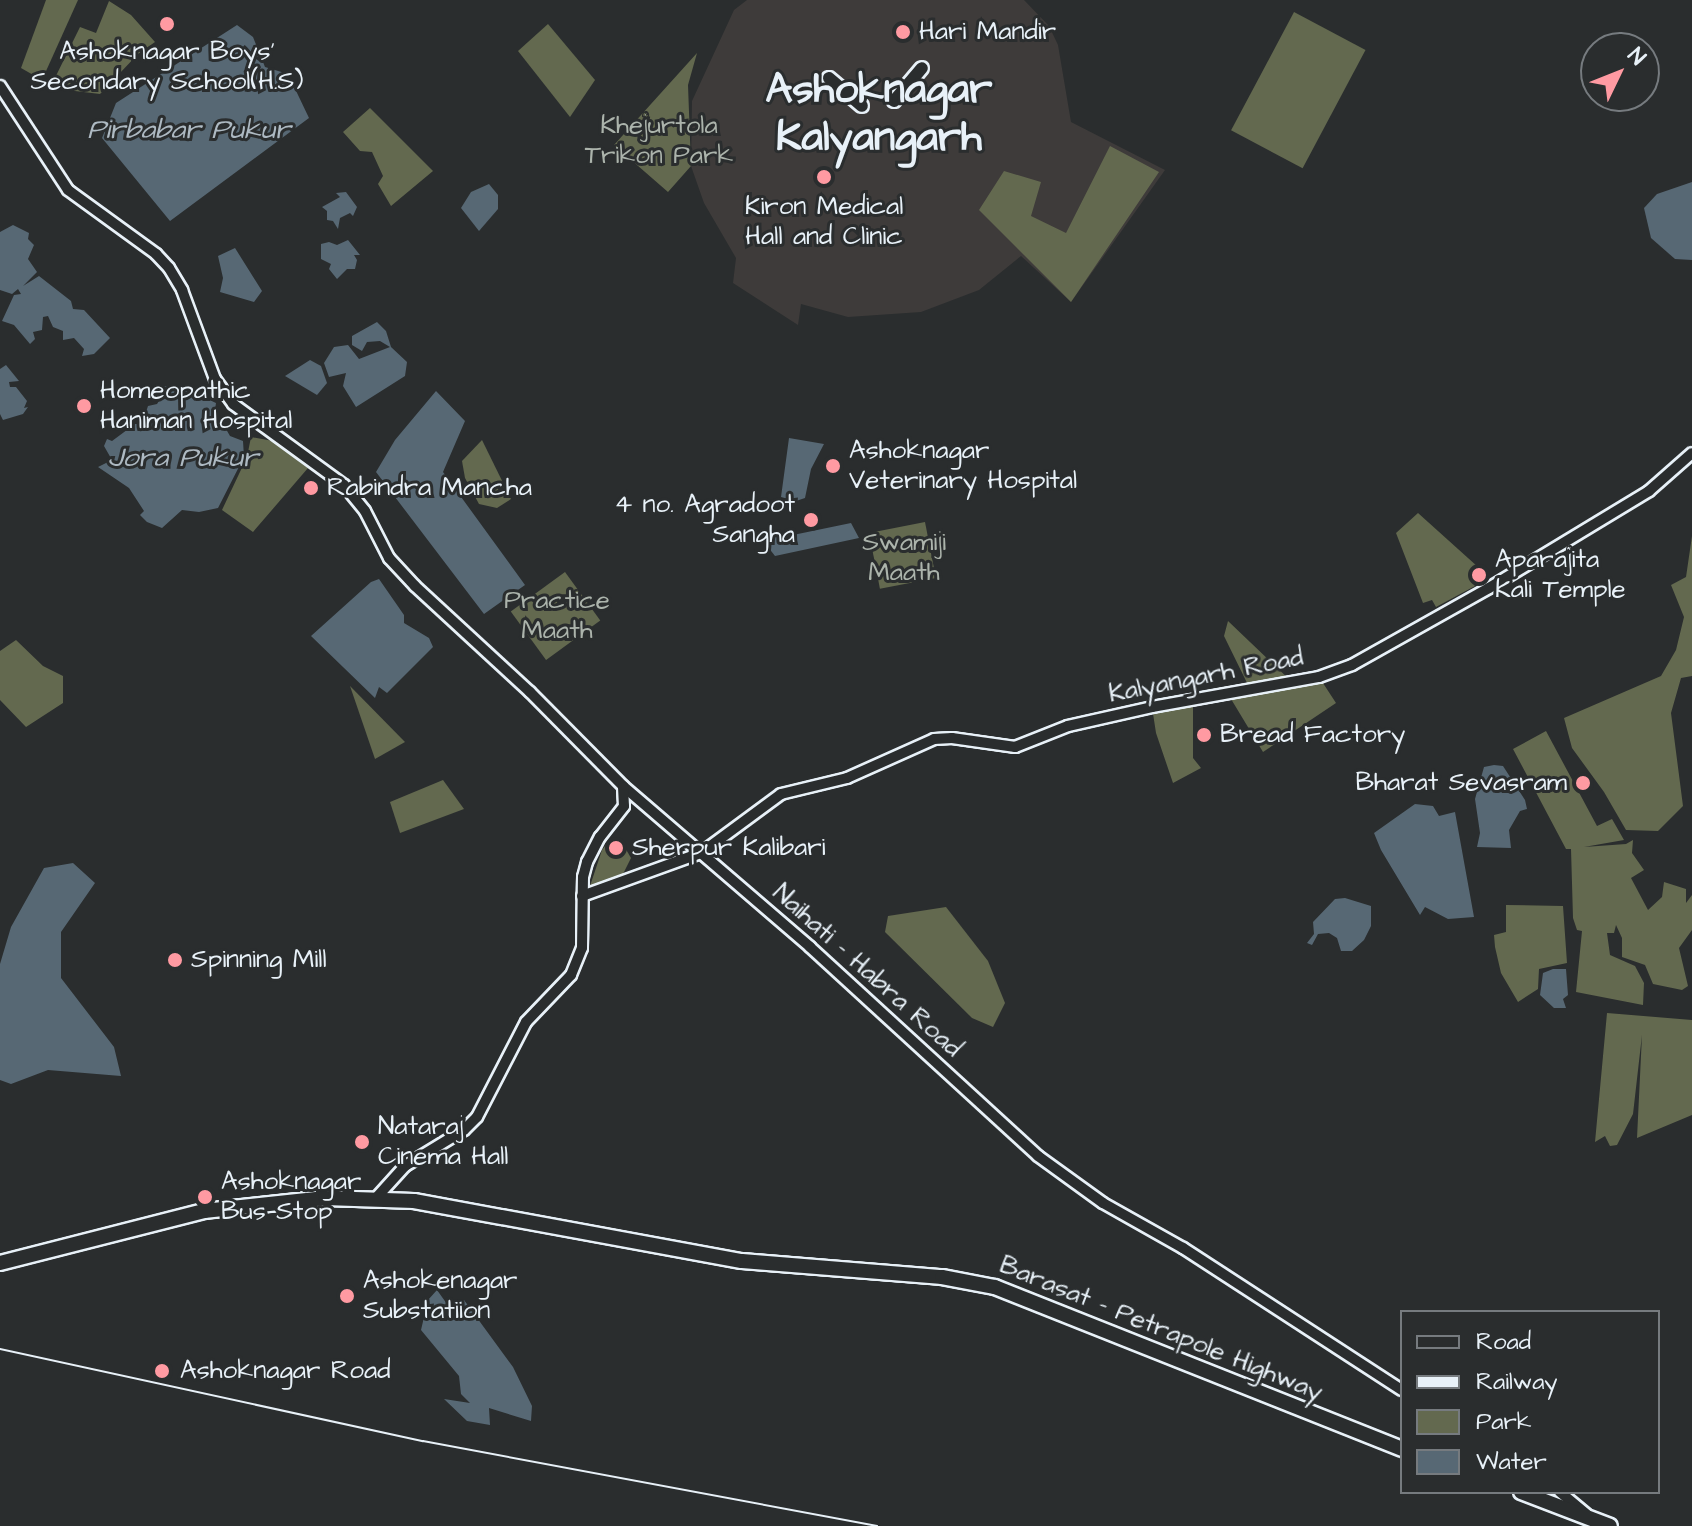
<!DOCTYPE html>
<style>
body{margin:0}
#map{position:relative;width:1692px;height:1526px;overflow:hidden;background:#2a2d2e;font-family:"Architects Daughter",sans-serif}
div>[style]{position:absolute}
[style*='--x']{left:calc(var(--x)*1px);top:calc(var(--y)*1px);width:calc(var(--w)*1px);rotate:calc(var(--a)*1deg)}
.built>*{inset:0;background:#3e3b3a}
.green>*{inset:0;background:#63694f;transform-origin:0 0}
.water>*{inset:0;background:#576874}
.roads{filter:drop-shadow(2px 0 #e8f1f8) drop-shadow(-2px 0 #e8f1f8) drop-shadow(0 2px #e8f1f8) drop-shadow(0 -2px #e8f1f8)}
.secondary>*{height:10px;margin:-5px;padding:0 5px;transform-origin:5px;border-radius:5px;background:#2a2d2e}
.primary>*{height:12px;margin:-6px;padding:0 6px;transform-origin:6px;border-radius:6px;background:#2a2d2e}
.highway>*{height:14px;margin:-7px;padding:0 7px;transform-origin:7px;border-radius:7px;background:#2a2d2e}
.rail>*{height:2px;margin:-1px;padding:0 1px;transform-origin:1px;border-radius:1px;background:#e8f1f8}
.dots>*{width:22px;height:22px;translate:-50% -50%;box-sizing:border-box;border:4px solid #2a2d2e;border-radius:50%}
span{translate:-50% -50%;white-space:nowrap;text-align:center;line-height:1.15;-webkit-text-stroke:6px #2a2d2e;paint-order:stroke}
.poi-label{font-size:26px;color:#e8f1f8}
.left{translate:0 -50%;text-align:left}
.right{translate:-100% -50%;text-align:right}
.park-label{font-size:26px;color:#acb4ac}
.street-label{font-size:26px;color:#e8f1f8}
.water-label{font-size:28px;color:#aebac3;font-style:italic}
.town-label{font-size:42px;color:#e8f1f8;font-weight:700}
.legend{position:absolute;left:1400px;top:1310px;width:260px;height:184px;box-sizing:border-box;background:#2a2d2e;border:2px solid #767b7f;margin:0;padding:10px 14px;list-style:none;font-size:24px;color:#e8f1f8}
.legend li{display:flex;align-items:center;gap:16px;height:40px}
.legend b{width:40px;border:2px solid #767b7f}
.north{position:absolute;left:1580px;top:32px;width:80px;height:80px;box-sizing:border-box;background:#2a2d2e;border:2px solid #767b7f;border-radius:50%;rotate:47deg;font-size:22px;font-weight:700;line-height:32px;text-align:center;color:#e8f1f8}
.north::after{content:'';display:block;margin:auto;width:28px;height:36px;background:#ff9aa2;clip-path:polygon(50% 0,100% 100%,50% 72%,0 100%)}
</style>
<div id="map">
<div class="built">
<div style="clip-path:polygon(747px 0,1024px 0,1049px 26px,1058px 45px,1071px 122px,1165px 170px,1071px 302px,1021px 256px,979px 290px,921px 312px,848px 317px,801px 304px,798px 325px,733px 283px,736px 258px,704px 203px,691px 166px,692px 101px,734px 10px)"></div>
</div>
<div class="green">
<div style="clip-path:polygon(46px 0,78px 0,42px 80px,21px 68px)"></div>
<div style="clip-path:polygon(109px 1px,131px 15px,155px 42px,138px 54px,100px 94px,50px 88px,80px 27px,96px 33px)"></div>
<div style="left:1294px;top:12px;width:81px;height:134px;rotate:28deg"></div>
<div style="clip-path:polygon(548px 24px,595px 80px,570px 117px,518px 51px)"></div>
<div style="clip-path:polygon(697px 53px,688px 85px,691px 166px,668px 192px,614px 145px)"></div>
<div style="clip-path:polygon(370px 108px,433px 171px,391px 206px,378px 184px,383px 176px,372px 152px,360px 151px,343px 132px)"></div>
<div style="clip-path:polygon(1110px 146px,1159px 172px,1071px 302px,979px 210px,1004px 171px,1041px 182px,1031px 216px,1066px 233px)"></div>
<div style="clip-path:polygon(251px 437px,273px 441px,308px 468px,253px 532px,222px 510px,247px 457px)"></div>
<div style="clip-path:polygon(482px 440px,511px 499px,497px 508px,479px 504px,465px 478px,462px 461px)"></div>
<div style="clip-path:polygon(1418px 513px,1488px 576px,1480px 584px,1471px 576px,1469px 578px,1475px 586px,1436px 607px,1432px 600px,1423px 603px,1396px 533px)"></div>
<div style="left:925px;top:522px;width:57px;height:57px;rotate:79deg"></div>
<div style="clip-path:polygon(1692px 536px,1692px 676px,1681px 678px,1671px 713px,1683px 806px,1658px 831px,1626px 830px,1604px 792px,1572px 748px,1564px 718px,1661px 676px,1676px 650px,1684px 617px,1671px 585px,1686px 577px)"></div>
<div style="left:565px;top:572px;width:60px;height:67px;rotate:54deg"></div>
<div style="clip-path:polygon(1228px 621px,1292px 682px,1319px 677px,1336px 703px,1263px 752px,1228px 694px,1250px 689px,1224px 636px)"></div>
<div style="clip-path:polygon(16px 640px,43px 666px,63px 676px,63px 703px,26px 727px,0 700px,0 651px)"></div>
<div style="clip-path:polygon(350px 686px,405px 742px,375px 759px)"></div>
<div style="clip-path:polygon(1193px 700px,1193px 758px,1201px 768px,1173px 783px,1156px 733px,1152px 707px)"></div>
<div style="clip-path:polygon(1546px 731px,1597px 826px,1612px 819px,1624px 840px,1584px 847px,1626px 844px,1633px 840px,1632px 853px,1644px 870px,1631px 878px,1648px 910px,1662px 897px,1664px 882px,1686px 889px,1686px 903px,1692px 895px,1692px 930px,1679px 948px,1688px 986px,1682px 990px,1653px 984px,1645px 965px,1622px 957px,1622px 938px,1616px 925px,1614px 933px,1607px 933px,1610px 955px,1635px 966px,1644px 983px,1643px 1005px,1576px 992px,1582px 931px,1577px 930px,1573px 918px,1571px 849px,1566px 849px,1513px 749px)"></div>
<div style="clip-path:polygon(443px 780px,464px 809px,400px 833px,390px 802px)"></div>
<div style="clip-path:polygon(620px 839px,631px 858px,624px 872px,619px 880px,588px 892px,602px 850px,609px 841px)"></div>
<div style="clip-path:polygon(1506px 905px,1563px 906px,1567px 963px,1539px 969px,1538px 989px,1518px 1002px,1501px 973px,1495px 947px,1494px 935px,1506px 932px)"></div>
<div style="clip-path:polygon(946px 907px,988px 961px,1005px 1003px,993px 1027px,972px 1018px,885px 932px,888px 916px)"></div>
<div style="clip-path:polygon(1607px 1013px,1692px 1020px,1692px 1115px,1637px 1138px,1642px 1035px,1633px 1114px,1617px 1145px,1610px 1146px,1605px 1136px,1595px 1142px)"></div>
</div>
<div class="water">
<div style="clip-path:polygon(237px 25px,253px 37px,265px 67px,288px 74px,309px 118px,170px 221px,102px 138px,116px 103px)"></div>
<div style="clip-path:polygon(1692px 182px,1692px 260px,1675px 259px,1651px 238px,1644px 208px,1657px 194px)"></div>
<div style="clip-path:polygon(489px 184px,498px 195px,498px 209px,479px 231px,461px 208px,471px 192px)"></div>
<div style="clip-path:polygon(346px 192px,357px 207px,353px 216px,350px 213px,340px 218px,338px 229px,333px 221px,327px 220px,327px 211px,322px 207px,340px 197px,336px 193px)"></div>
<div style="clip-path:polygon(13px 225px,29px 233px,28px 239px,34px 245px,28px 259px,37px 272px,23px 286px,39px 276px,71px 301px,73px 309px,84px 310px,110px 338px,94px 354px,82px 356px,84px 349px,74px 338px,63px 340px,63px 331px,53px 327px,48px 316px,43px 317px,42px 330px,33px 332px,35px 339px,30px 344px,14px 325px,2px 321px,14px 295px,21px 294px,18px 289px,12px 294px,0 290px,0 232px)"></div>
<div style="clip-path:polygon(348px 240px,360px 255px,354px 255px,357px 260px,355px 269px,347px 269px,337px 279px,329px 269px,331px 264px,321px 259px,321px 244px,329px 242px,337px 245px)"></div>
<div style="clip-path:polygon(235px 248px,262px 291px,254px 302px,220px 292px,223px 278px,218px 256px)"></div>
<div style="clip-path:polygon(377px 322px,386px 331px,391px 347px,407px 362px,405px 376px,356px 407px,343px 386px,346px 373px,329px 377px,324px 363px,334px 347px,348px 345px,359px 359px,390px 347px,380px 341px,367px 342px,362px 351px,352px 345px,352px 336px)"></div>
<div style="clip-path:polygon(310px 360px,321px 366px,327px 383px,317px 395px,285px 376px)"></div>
<div style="clip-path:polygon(6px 365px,19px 381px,9px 382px,10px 387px,16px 387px,27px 401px,24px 408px,28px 407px,23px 414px,3px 420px,0 414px,0 369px)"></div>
<div style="clip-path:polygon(175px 384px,216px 403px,215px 410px,230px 436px,243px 441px,244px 457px,218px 508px,199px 512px,182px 510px,162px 528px,147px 522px,140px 515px,144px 511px,129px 488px,98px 467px,112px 460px,104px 446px,107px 439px,112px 441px,135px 424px,144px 424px,149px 419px,145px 415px,148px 406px,157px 404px,164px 393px,163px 387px)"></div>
<div style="clip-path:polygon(436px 391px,465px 421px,443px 472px,525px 585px,484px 614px,376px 472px,395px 440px)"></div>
<div style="clip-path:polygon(789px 438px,824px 444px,811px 469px,805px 498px,796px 501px,781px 497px)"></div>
<div style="clip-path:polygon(851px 523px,859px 538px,775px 556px,768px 547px,772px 532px,793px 535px)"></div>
<div style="clip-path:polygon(379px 579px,404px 615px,404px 623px,429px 638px,433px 647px,387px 693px,379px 687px,375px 698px,311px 636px,371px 582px)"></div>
<div style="clip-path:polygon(1494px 765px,1503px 766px,1525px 800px,1527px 809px,1520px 811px,1509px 830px,1511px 848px,1477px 847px,1480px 833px,1475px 799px,1484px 767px)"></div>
<div style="clip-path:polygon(1415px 804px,1433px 806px,1439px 816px,1455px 812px,1474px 917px,1448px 919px,1425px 907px,1420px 915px,1381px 850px,1374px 833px)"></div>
<div style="clip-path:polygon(73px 863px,95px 883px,61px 932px,61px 978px,114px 1047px,121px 1076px,48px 1070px,11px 1084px,0 1080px,0 964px,11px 927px,44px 868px)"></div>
<div style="clip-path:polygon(1345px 898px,1371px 906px,1371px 926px,1364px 940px,1352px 951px,1341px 951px,1337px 938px,1329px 933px,1318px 934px,1312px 945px,1307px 943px,1314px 934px,1313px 922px,1335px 899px)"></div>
<div style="clip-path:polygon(1553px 969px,1566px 969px,1568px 995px,1563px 999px,1566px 1008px,1554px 1008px,1540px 995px,1543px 973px)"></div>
<div style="clip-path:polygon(437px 1290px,447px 1304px,464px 1300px,513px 1367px,532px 1406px,531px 1421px,489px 1408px,490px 1425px,467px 1421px,444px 1399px,470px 1403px,461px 1394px,459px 1376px,421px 1330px,428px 1300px)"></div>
</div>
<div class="roads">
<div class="secondary">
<div style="--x:0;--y:86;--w:124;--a:56.8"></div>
<div style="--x:68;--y:190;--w:109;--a:36"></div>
<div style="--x:156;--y:254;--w:19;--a:47"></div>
<div style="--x:169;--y:268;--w:26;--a:59"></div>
<div style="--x:182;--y:290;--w:95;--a:69.7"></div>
<div style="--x:215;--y:379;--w:31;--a:54"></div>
<div style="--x:233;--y:404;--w:137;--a:36.1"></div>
<div style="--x:344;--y:485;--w:33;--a:51"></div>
<div style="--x:365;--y:511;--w:53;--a:62.9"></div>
<div style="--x:389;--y:558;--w:38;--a:47"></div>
<div style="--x:415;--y:586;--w:156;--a:42.7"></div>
<div style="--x:530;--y:692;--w:132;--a:45.3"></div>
<div style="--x:623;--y:786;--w:247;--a:40.7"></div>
<div style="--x:810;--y:947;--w:309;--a:42.5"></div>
<div style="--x:1038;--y:1156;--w:80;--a:35.9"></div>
<div style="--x:1103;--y:1203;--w:92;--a:29.4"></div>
<div style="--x:1183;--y:1248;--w:261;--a:33"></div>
<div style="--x:582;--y:896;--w:127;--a:-19.9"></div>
<div style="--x:701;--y:853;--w:99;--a:-36.4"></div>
<div style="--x:781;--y:794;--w:68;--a:-13.6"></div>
<div style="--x:847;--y:778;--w:95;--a:-24.1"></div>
<div style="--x:934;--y:739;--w:18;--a:-3"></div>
<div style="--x:952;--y:738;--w:64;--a:8.1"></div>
<div style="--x:1015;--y:747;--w:57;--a:-21.6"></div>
<div style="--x:1068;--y:726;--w:86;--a:-12.7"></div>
<div style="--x:1152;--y:707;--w:170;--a:-10.2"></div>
<div style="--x:1319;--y:677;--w:35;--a:-20"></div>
<div style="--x:1352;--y:665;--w:157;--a:-29.3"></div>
<div style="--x:1489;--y:588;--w:187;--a:-31.2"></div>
<div style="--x:1649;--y:491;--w:57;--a:-41.5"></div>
<div style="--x:376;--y:1198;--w:43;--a:-47.8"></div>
<div style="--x:405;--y:1166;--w:69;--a:-31.4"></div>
<div style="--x:464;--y:1130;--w:18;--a:-45"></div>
<div style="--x:477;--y:1117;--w:107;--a:-62.7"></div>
<div style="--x:526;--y:1022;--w:65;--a:-46.2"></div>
<div style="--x:571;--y:975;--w:29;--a:-68"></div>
<div style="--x:582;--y:948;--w:71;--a:-89.2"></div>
<div style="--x:583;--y:877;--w:16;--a:-75"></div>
<div style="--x:587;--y:862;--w:28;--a:-63"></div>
<div style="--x:600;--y:837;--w:39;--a:-52"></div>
<div style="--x:624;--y:806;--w:19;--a:-93"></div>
<div style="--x:1560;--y:1492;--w:34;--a:40"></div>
</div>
<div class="primary">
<div style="--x:829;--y:78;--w:43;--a:40.3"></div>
<div style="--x:894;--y:101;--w:43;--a:-49.7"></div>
</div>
<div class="highway">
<div style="--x:0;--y:1263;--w:211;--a:-14.3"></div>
<div style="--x:204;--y:1211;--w:122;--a:-6.1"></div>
<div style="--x:325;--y:1198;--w:89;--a:1.9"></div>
<div style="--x:414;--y:1201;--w:333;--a:10.4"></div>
<div style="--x:742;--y:1261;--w:201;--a:4.6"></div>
<div style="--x:942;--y:1277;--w:54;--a:10.7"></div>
<div style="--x:995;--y:1287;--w:438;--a:21.7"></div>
<div style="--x:1521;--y:1492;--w:95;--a:20.9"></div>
</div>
</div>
<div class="rail">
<div style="--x:0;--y:1349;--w:433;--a:12.3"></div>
<div style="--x:423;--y:1441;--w:462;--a:10.6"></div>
</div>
<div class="dots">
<div style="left:167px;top:24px;background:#ff9aa2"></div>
<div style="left:903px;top:32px;background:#ff9aa2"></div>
<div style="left:824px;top:177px;background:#ff9aa2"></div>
<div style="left:84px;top:406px;background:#ff9aa2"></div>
<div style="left:833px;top:466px;background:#ff9aa2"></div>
<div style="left:311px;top:488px;background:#ff9aa2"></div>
<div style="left:811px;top:520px;background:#ff9aa2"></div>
<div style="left:1479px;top:575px;background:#ff9aa2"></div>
<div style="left:1204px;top:735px;background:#ff9aa2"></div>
<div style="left:1583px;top:783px;background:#ff9aa2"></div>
<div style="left:616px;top:848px;background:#ff9aa2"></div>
<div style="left:175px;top:960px;background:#ff9aa2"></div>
<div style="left:362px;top:1142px;background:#ff9aa2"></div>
<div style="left:205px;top:1197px;background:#ff9aa2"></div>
<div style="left:347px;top:1296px;background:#ff9aa2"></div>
<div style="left:162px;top:1371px;background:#ff9aa2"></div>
</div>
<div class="poi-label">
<span class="left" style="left:919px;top:32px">Hari Mandir</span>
<span style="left:167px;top:67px">Ashoknagar Boys'<br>Secondary School(H.S)</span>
<span style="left:824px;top:222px">Kiron Medical<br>Hall and Clinic</span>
<span class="left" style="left:100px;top:406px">Homeopathic<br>Haniman Hospital</span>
<span class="left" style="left:849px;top:466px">Ashoknagar<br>Veterinary Hospital</span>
<span class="left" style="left:327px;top:488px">Rabindra Mancha</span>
<span class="right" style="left:795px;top:520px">4 no. Agradoot<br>Sangha</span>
<span class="left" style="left:1495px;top:575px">Aparajita<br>Kali Temple</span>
<span class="left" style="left:1220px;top:735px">Bread Factory</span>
<span class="right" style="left:1567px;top:783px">Bharat Sevasram</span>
<span class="left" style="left:632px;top:848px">Sherpur Kalibari</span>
<span class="left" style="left:191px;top:960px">Spinning Mill</span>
<span class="left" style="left:378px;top:1142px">Nataraj<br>Cinema Hall</span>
<span class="left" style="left:221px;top:1197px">Ashoknagar<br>Bus Stop</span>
<span class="left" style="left:363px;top:1296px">Ashokenagar<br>Substatiion</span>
<span class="left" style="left:180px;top:1371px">Ashoknagar Road</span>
</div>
<div class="park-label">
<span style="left:659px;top:141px">Khejurtola<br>Trikon Park</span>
<span style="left:904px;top:558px">Swamiji<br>Maath</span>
<span style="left:557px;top:616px">Practice<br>Maath</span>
</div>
<div class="street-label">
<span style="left:1206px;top:676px;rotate:-11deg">Kalyangarh Road</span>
<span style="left:867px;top:971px;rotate:42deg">Naihati - Habra Road</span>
<span style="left:1161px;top:1329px;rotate:22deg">Barasat - Petrapole Highway</span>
</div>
<div class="water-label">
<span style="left:189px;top:130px">Pirbabar Pukur</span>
<span style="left:183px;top:458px">Jora Pukur</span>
</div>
<div class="town-label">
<span style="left:879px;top:114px">Ashoknagar<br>Kalyangarh</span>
</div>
<ul class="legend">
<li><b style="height:10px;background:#2a2d2e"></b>Road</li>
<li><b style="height:10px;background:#e8f1f8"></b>Railway</li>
<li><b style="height:22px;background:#63694f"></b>Park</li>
<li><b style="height:22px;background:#576874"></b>Water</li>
</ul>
<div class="north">N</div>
</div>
